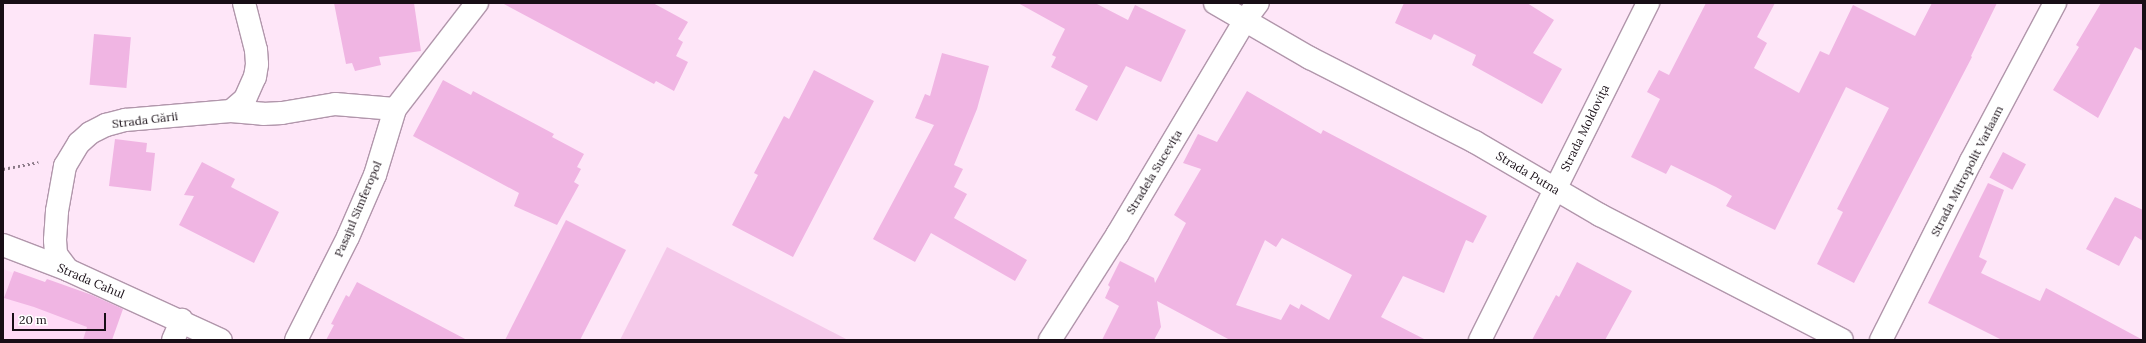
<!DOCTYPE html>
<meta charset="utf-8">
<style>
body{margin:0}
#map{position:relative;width:2146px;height:343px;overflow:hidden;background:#fee6f8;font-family:Lora,serif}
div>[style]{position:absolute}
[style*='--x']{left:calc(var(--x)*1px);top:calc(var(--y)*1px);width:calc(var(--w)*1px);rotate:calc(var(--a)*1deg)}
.built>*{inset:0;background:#ffdaf6}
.green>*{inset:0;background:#f5c9ea}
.building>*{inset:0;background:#f0b5e3;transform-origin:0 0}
.path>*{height:2.5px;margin-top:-1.25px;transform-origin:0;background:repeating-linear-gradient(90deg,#8b7a87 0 2px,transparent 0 5px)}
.roads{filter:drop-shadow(1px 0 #b196ab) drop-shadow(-1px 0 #b196ab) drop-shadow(0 1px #b196ab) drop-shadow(0 -1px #b196ab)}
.minor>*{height:22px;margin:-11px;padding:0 11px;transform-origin:11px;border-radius:11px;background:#fff}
span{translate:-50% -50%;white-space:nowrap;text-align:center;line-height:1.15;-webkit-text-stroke:3px #fff;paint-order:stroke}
.street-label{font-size:12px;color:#180e16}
.frame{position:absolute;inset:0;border:4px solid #180e16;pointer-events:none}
.scale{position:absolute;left:12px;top:313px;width:94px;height:18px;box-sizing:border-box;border:2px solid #180e16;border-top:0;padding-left:5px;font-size:12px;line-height:14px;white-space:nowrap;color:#180e16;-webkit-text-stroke:3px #fff;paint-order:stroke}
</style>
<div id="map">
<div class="built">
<div style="clip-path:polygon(3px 269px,116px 312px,110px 340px,3px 340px)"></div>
</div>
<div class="green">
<div style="clip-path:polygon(667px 247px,848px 340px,620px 340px)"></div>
</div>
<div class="building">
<div style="clip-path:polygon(334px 3px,414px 3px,421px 51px,379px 57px,381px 65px,355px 71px,352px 63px,346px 64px)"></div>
<div style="clip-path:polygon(502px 3px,653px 3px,688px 22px,678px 39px,683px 42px,676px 56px,688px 62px,674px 91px,656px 81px,654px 84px)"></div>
<div style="clip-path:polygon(1018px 3px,1095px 3px,1128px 20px,1135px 5px,1186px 30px,1161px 82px,1126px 66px,1097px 121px,1075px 110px,1088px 86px,1051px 67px,1056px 57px,1052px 55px,1065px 29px)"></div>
<div style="clip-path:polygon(1404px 3px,1527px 3px,1554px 20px,1533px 53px,1562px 69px,1542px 104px,1472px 65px,1476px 55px,1434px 34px,1431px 40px,1395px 23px)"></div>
<div style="clip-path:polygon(1706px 3px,1775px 3px,1757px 37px,1767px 43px,1754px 68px,1799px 93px,1820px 51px,1829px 55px,1853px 5px,1915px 36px,1932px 3px,1997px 3px,1971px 56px,1972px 57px,1854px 283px,1817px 264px,1843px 212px,1837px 209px,1889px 108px,1846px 87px,1775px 230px,1726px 206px,1732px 196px,1716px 187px,1671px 165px,1666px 174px,1631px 157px,1660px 99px,1647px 92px,1659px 70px,1669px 75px)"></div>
<div style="clip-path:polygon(2101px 3px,2143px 3px,2143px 51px,2135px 47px,2098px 118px,2053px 90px,2079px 47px,2076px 45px)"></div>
<div style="left:94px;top:34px;width:37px;height:51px;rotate:5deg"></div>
<div style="clip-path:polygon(942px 53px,989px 66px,977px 109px,954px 165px,963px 169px,954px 187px,967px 194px,954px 218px,1027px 260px,1015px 281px,931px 233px,915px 262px,873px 239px,934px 125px,915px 118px,925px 94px,930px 96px)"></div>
<div style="clip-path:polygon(814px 70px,874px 101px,793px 257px,732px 225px,758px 175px,754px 173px,784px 116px,789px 119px)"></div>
<div style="clip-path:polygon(443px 80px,471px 95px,473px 91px,554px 134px,552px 137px,584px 154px,577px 167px,581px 169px,574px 182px,579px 185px,557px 225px,514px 206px,519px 193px,413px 136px)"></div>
<div style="clip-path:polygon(evenodd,1247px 91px,1321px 134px,1323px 130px,1487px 216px,1473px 243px,1466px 240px,1444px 293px,1403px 276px,1381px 317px,1426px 340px,1230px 340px,1157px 301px,1161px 327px,1154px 340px,1102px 340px,1119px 306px,1105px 298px,1110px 287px,1108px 285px,1120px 261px,1154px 278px,1155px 283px,1186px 223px,1174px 215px,1201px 169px,1183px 163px,1198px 134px,1217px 142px,1247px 91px,1282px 238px,1352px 275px,1329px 320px,1301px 304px,1299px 309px,1290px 304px,1281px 320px,1236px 305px,1265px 240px,1276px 247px,1282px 238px)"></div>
<div style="clip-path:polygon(115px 139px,147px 143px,146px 152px,155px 153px,151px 191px,109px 186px)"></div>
<div style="left:2003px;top:152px;width:26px;height:29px;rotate:28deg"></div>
<div style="clip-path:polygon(202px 162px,235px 179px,231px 187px,279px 212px,254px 263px,179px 225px,194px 196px,184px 195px)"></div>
<div style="clip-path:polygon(1988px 183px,2004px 190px,1979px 257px,1987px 261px,1981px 273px,2040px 301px,2046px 288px,2143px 340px,2002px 340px,1928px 303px)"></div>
<div style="clip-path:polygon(2115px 197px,2143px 210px,2143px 241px,2135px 236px,2119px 266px,2086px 249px)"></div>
<div style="clip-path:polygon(566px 220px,626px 250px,580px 340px,505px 340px)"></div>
<div style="clip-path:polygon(1577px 262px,1632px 291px,1605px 340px,1532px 340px,1556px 295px,1559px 297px)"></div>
<div style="clip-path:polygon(14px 271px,45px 282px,47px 279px,92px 295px,123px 309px,112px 340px,83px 340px,87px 327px,34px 307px,4px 298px)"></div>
<div style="clip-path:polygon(357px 282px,467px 340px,326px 340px,334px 325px,331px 324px,346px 295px,349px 297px)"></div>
</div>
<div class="path">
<div style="--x:3;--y:169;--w:36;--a:-11"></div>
</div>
<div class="roads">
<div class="minor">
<div style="--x:1215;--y:3;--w:110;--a:30.1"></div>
<div style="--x:1310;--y:58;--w:185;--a:27"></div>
<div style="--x:1475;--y:142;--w:145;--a:30.3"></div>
<div style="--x:1600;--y:215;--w:272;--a:27.3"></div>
<div style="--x:231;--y:111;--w:18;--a:-41"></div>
<div style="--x:245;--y:99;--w:24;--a:-66"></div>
<div style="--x:255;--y:77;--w:13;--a:-81"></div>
<div style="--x:257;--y:64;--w:14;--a:-94"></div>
<div style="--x:256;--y:50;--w:49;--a:-104.3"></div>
<div style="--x:3;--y:245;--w:70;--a:21"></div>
<div style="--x:68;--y:270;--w:168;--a:24.6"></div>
<div style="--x:68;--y:270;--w:20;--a:-127"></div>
<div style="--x:56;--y:254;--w:14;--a:-94"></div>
<div style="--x:55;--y:240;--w:29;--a:-86"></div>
<div style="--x:57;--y:211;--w:46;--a:-79.9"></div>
<div style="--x:65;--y:166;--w:27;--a:-59"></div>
<div style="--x:79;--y:143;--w:15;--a:-42"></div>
<div style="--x:90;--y:133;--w:18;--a:-27"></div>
<div style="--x:106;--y:125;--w:20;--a:-15"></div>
<div style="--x:125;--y:120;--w:106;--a:-4.9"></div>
<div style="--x:231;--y:111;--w:32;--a:5"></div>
<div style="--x:263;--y:114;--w:19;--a:-3"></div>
<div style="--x:282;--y:113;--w:54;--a:-9.6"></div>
<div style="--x:335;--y:104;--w:60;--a:4.8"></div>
<div style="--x:173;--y:340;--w:22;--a:-66"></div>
<div style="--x:296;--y:340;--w:115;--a:-63.2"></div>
<div style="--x:348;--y:237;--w:68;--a:-66.5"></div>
<div style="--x:375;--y:175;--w:69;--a:-73.1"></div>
<div style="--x:395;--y:109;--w:134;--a:-52.3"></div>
<div style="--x:1050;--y:340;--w:125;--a:-57.5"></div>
<div style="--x:1117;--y:235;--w:250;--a:-59.2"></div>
<div style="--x:1245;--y:20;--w:21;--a:-53"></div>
<div style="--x:1480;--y:340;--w:377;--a:-63.5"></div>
<div style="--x:1881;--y:340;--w:200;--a:-63.3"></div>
<div style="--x:1971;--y:161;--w:179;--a:-62"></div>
</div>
</div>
<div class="street-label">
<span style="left:145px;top:120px;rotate:-7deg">Strada Gării</span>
<span style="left:1585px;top:128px;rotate:-64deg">Strada Moldovița</span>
<span style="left:1967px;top:171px;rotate:-63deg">Strada Mitropolit Varlaam</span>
<span style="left:1154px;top:172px;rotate:-59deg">Stradela Sucevița</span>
<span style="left:1528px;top:173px;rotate:31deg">Strada Putna</span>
<span style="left:358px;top:209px;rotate:-67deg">Pasajul Simferopol</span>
<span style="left:91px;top:281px;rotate:23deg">Strada Cahul</span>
</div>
<div class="frame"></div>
<div class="scale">20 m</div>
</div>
